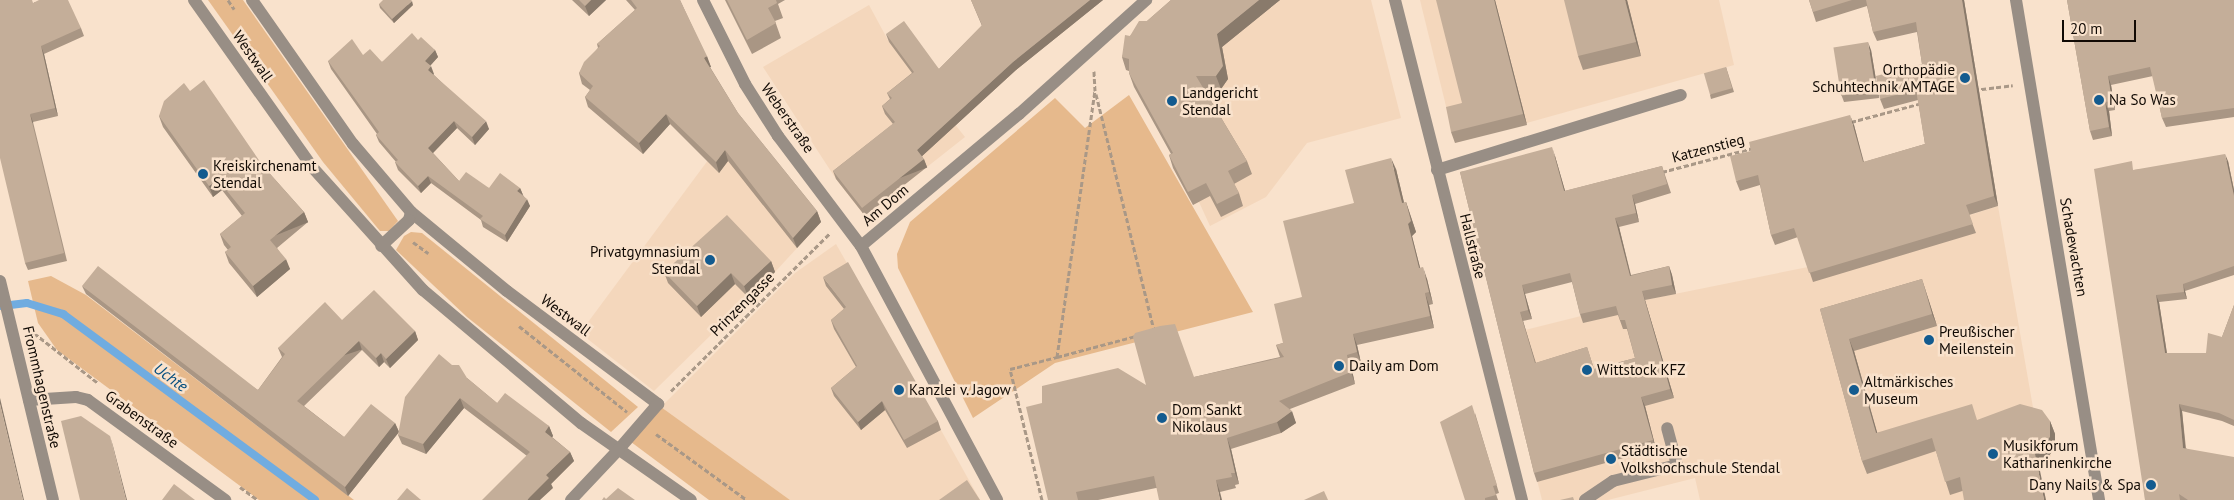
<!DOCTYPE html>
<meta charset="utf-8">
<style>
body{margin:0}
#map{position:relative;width:2234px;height:500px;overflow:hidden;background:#f9e2cc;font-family:"PT Sans",sans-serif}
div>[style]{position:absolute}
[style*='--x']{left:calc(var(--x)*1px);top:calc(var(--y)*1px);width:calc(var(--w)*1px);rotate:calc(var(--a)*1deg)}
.built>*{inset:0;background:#f4d7bc}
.green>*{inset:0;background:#e6b98c}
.stream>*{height:8px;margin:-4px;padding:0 4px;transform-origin:4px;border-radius:4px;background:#70ace0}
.path>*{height:3px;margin-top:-1.5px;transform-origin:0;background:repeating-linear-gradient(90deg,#a99887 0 5px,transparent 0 7.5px)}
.lane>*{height:12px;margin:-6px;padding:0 6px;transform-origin:6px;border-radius:6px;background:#988e85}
.street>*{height:12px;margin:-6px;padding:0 6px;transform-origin:6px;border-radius:6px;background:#988e85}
.wall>*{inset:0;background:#a99684}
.shaded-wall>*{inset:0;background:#897a6b;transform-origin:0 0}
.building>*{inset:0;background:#c4ae99;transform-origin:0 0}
.dots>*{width:14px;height:14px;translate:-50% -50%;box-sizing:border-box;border:2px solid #f9e2cc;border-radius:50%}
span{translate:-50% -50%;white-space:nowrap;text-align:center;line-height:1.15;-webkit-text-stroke:5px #f9e2cc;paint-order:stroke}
.street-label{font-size:15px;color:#110a04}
.poi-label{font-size:15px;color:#110a04}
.right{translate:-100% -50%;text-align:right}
.left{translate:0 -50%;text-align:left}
.water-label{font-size:16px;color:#074f7f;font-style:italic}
.scale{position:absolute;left:2062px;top:20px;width:74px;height:22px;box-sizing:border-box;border:2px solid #110a04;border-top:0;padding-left:6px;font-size:15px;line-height:18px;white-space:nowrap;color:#110a04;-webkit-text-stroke:4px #f9e2cc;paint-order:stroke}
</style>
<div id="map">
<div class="built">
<div style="clip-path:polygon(1191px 0,1371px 0,1401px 118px,1307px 143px,1266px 197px,1210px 226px,1199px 202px,1193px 205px,1173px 168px,1178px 167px,1137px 73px,1126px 70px)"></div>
<div style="clip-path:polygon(1420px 0,1719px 0,1734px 65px,1455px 143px)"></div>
<div style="clip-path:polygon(869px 5px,889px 42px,965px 137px,865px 216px,836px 179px,763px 67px)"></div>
<div style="clip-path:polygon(717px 148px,794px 188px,821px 222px,775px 272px,654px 391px,580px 333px)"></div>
<div style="clip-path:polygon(1998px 206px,2035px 419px,2051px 456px,2048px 460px,2043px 456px,2037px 462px,2046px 500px,1700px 500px,1695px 478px,1608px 500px,1542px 500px,1501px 336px,1645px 300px,1808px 267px)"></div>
<div style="clip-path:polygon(836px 244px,888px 335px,980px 500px,790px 500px,661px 407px,795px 273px)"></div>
</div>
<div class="green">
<div style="clip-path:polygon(208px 0,243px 0,398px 221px,389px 231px,380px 231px,323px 162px)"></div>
<div style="clip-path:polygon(1129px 95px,1253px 312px,1055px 363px,973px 418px,898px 268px,897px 254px,910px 222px,1055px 98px,1085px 128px)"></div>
<div style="clip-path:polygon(411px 232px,422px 233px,638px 407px,611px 432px,467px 317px,396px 250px,404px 236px)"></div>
<div style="clip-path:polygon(51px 276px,86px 295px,354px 500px,259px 500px,57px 350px,38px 323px,28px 281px)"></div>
<div style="clip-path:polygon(661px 407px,790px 500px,709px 500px,631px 442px)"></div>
</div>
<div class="stream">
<div style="--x:2;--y:306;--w:25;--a:-7"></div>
<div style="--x:27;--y:303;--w:38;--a:17"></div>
<div style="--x:63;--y:314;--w:313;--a:36.4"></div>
</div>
<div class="path">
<div style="--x:228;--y:0;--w:11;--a:56"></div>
<div style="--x:1974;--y:90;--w:39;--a:-7"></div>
<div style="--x:1096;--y:94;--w:244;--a:76.2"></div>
<div style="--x:1851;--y:122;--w:73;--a:-15"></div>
<div style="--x:1662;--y:172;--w:94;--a:-14.8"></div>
<div style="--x:413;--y:242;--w:19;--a:36"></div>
<div style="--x:519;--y:326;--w:138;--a:38.5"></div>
<div style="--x:34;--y:333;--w:81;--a:38"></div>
<div style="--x:1057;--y:357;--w:82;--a:-14.9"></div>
<div style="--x:671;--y:391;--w:224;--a:-44.8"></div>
<div style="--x:656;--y:434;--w:112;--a:36"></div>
<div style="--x:240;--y:487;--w:22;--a:36"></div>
<div style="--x:1042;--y:500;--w:135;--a:-103.7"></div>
<div style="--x:1010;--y:369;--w:49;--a:-14.3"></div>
<div style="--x:1057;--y:357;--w:269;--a:-81.9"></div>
<div style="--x:1095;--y:91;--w:20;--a:-93"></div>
</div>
<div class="lane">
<div style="--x:1437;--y:170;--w:255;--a:-17.1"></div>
<div style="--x:411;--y:212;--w:124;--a:39.5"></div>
<div style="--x:507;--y:291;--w:189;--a:36.8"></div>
<div style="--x:658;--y:404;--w:60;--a:130.9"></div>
<div style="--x:1585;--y:500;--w:34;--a:-34"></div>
<div style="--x:1613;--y:481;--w:66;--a:-14"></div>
<div style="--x:1677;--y:465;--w:38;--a:-105"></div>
</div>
<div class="street">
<div style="--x:194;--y:0;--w:206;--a:54.7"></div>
<div style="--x:313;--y:168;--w:164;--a:48"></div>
<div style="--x:423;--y:290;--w:207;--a:40.1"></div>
<div style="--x:581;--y:423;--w:134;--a:35"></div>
<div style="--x:252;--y:0;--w:176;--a:55"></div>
<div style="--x:353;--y:144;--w:89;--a:49.5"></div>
<div style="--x:411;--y:212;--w:8;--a:104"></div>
<div style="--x:409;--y:220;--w:38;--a:137"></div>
<div style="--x:703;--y:0;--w:94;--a:63.4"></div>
<div style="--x:745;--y:84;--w:62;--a:57.6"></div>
<div style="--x:778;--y:136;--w:138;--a:53"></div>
<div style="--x:861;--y:246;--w:288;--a:61.8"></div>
<div style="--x:1395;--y:0;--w:516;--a:75.75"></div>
<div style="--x:2016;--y:0;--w:507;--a:80.57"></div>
<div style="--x:861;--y:246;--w:206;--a:-39.9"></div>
<div style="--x:1019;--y:114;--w:171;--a:-41.9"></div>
<div style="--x:0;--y:281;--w:225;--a:76.4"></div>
<div style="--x:29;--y:400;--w:47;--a:-3.7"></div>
<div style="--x:76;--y:397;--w:12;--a:14"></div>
<div style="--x:88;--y:400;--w:170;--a:36.1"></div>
<div style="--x:571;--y:500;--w:70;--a:-46.7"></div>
</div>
<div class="wall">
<div style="clip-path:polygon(572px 0,606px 0,589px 16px)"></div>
<div style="clip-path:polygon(626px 0,680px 0,711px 67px,710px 67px,738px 113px,817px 211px,821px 222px,797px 248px,728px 161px,719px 173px,670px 124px,643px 154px,588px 107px,585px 97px,590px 90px,582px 84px,579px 73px,598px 48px,597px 44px,635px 10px)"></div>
<div style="clip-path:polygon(725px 0,785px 0,778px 4px,783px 18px,775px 21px,781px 38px,752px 54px)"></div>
<div style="clip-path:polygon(971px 0,1103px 0,1016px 70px,922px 156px,927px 167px,865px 216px,836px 179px,833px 171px,893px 124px,885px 114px,882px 106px,890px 99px,887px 93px,912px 73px,889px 42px,886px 34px,939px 69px,982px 26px)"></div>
<div style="clip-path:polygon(1171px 0,1280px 0,1222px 47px,1228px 79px,1221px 89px,1204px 89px,1247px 161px,1252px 174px,1234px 184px,1239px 193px,1243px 206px,1221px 217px,1210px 196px,1193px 205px,1173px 168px,1169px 155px,1171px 154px,1134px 87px,1129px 73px,1129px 71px,1126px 70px,1122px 57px,1130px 36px)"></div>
<div style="clip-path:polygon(1495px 0,1527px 125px,1455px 143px,1451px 132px,1462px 103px)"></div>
<div style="clip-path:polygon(1627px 0,1641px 56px,1583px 70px,1578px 56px)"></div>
<div style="clip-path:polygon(1809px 0,1964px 0,1998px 206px,1969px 215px,1976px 233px,1813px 282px,1798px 237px,1775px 245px,1771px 235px,1760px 185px,1740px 191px,1736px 181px,1854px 125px,1864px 162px,1925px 144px,1918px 100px,1884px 109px,1880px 99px,1922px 64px,1917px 32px,1877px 41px,1873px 32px,1867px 6px,1816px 22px)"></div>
<div style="clip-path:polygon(2067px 0,2234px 0,2234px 117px,2166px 127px,2162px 118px,2153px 76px,2111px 85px,2115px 110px,2109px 111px,2112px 136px,2093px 140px,2090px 131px)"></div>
<div style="clip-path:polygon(34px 2px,81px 28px,84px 36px,44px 54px,58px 116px,33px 122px,67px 261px,28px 270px,25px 263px)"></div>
<div style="clip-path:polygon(379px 4px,413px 5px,394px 23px,380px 8px)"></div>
<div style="clip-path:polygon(418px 40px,435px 50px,438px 57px,430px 66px,433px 74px,489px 129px,475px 145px,457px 128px,433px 153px,459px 181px,489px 188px,520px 188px,523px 195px,530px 206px,507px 242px,483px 227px,481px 220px,431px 183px,421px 193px,398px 170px,395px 162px,396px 162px,379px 142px,376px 135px,377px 134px,331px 69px,328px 61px,363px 55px,382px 62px)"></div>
<div style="clip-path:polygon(1871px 50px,1879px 98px,1844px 102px,1841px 94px)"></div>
<div style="clip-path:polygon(1726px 67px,1734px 92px,1711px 99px,1710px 95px)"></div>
<div style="clip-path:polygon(190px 91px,263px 166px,304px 212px,308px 222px,277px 248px,290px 269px,257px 297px,229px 263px,225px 252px,228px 250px,224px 245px,220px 234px,242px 216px,222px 190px,213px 197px,163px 127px,159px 116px)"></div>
<div style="clip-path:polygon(evenodd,1555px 156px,1565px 191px,1662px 166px,1671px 193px,1635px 204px,1639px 222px,1619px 227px,1631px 275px,1669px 266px,1672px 275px,1676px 294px,1645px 300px,1674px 398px,1645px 406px,1656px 449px,1537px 482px,1534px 473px,1460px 172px,1555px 156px,1572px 282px,1580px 314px,1583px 323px,1618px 315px,1623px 329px,1627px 329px,1635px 358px,1594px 369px,1587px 347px,1536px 363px,1523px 321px,1532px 319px,1525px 294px,1572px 282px)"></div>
<div style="clip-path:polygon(2228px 161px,2234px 190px,2234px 275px,2185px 291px,2187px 299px,2159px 302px,2167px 353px,2206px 353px,2222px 337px,2234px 305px,2234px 426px,2222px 421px,2182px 411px,2186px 448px,2234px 500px,2145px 500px,2134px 170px)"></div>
<div style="clip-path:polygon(1396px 169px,1404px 203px,1406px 202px,1416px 232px,1412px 236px,1420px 268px,1427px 279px,1433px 304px,1429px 305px,1434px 328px,1357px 345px,1361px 363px,1351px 366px,1355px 384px,1290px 409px,1296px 423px,1281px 433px,1231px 449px,1239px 484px,1235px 485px,1236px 488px,1220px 492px,1156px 488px,1098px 500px,1048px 500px,1146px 385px,1194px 377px,1280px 357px,1276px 345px,1283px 343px,1302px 297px,1354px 203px)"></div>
<div style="clip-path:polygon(771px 261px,775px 272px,748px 297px,735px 284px,701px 317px,668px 283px,664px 272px)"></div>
<div style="clip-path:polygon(823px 277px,938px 421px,941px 430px,907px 448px,885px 410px,861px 430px,834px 396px,831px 388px,856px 367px,834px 329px,831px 320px,844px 309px,826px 286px)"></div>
<div style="clip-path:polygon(1922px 279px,1937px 326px,1854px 351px,1877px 433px,1978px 420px,2050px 421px,2055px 434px,2055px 449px,2039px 466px,1950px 495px,1936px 451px,1867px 474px,1862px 461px,1820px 309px)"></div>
<div style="clip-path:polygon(82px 286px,258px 390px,282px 357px,278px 348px,342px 320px,415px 331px,418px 340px,390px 368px,384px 362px,379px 367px,362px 350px,304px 406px,344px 437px,395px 423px,399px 432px,348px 496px,86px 294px)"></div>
<div style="clip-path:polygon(467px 378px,497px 403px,549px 426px,553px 436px,552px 437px,570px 452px,574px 461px,551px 484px,553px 488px,527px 456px,464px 408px,426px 454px,402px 444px,398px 435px)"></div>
<div style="clip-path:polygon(1475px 413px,1499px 493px,1496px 494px,1498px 500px,1465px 500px)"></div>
</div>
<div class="shaded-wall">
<div style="clip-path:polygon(591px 0,606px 0,589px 16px,585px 6px)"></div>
<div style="clip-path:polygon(1090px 0,1103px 0,1016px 70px,920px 158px,917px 150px,1013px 62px)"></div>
<div style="clip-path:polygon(1259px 0,1280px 0,1222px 47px,1228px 79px,1221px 89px,1216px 76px,1217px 34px)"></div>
<div style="clip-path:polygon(1494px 0,1495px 0,1527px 125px,1523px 114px)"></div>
<div style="clip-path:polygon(1625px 0,1627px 0,1641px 56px,1636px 42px)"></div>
<div style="clip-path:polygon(1962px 0,1964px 0,1998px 206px,1994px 196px)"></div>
<div style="clip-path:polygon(412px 1px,413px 5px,394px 23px,392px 19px)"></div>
<div style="clip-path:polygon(1868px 42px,1871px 50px,1879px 98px,1876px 90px)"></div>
<div style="clip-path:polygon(41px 46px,44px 54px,58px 116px,55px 108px)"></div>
<div style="clip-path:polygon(435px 50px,438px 57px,428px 68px,425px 61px)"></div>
<div style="clip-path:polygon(707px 56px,711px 67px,708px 68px,704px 58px)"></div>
<div style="clip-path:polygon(431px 66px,434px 74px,431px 77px,428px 70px)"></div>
<div style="clip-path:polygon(2108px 76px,2111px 85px,2115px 110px,2112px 101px)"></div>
<div style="clip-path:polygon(2105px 102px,2109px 111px,2112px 136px,2109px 127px)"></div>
<div style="left:30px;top:114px;width:9px;height:143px;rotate:69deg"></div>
<div style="clip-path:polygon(666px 114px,670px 124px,643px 154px,639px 143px)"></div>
<div style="clip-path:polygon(1850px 115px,1854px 125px,1866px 172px,1863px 162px)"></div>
<div style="clip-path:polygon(454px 121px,457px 128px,430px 156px,428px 148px)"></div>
<div style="clip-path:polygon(486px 121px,489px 129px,475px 145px,472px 137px)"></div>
<div style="clip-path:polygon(1552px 147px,1555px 156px,1568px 201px,1564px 191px)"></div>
<div style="clip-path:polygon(725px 150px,728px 161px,719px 173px,716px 162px)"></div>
<div style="clip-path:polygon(2225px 154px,2228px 161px,2234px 190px,2234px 196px)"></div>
<div style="clip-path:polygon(1391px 158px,1396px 169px,1407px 215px,1402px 203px)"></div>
<div style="left:924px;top:159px;width:9px;height:79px;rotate:69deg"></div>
<div style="clip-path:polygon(428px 176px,431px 183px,421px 193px,418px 186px)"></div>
<div style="clip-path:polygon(218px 180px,222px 190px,213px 197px,209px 186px)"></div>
<div style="clip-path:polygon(520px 188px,523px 195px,517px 191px)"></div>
<div style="clip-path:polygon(1632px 195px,1635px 204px,1639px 222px,1636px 213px)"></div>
<div style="clip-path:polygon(527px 199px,530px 206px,507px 242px,505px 235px)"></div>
<div style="clip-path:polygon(1406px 202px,1416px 232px,1412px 236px,1423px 279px,1419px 268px,1408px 224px)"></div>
<div style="clip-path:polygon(817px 211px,821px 222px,797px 248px,793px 238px)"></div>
<div style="left:304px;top:212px;width:11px;height:44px;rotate:68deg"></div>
<div style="clip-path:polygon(1615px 218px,1619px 227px,1633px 285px,1630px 276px)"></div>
<div style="clip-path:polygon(286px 259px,290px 269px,257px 297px,253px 286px)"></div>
<div style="clip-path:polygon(771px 261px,775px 272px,748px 297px,744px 286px)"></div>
<div style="clip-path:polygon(1669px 266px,1672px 275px,1676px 294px,1672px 285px)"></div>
<div style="clip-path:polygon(1423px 267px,1427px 279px,1433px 304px,1429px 292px)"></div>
<div style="clip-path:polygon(731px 273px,735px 284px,701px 317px,697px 306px)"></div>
<div style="clip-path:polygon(1922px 279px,1926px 292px,1937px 326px,1932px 314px)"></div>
<div style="clip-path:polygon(2183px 284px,2185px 291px,2187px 299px,2184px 292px)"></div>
<div style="clip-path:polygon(1522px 285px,1525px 294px,1532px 319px,1528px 310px)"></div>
<div style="clip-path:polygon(1642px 291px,1645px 300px,1674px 398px,1670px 389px)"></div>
<div style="clip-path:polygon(1425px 293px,1429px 305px,1434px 328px,1430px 316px)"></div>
<div style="clip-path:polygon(2156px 295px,2159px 302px,2168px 361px,2165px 353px)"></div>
<div style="clip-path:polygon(1520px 312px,1523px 321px,1538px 372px,1535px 363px)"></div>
<div style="clip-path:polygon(415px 331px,418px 340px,390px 368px,386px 359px)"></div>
<div style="clip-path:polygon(1353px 334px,1357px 345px,1361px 363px,1357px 352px)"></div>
<div style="clip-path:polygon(1849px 339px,1854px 351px,1881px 446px,1876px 433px)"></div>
<div style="left:359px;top:341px;width:9px;height:86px;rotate:72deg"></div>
<div style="clip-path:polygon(381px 353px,384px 362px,379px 367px,376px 358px)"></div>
<div style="clip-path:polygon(1347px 355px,1351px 366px,1355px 384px,1351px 372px)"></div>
<div style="clip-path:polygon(1641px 397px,1645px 406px,1656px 449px,1653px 440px)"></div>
<div style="clip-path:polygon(0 398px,24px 500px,23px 500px,0 404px)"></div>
<div style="clip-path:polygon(460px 398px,464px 408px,426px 454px,423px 444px)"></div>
<div style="clip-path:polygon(882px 401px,885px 410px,861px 430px,858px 422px)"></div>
<div style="clip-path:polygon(2179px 404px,2182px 411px,2186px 455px,2183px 448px)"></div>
<div style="clip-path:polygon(1292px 411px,1296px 423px,1281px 433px,1277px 422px)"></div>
<div style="clip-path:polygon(2050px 421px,2055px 434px,2055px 449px,2039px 466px,2046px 500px,2044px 500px,2035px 454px)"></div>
<div style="clip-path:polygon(395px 423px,399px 432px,348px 496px,345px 487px)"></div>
<div style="clip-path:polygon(549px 426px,553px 436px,548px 442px,545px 432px)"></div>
<div style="clip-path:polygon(110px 436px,113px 446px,127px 500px,126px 500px)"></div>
<div style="clip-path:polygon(1227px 438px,1231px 449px,1239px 484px,1235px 473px)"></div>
<div style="clip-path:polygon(570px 452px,574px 461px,551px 484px,553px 488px,540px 500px,527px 500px,546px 475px)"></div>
<div style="clip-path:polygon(1216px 480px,1220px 492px,1222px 500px,1220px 500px)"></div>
</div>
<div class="building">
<div style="clip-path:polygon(0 0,32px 0,33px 3px,39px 0,68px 0,81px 28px,41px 46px,55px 108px,30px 114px,64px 253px,25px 263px,0 158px)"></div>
<div style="clip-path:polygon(383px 0,411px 0,412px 1px,392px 19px,379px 4px)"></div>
<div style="clip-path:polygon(579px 0,591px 0,585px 6px)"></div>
<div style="clip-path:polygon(631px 0,680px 0,707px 56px,704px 58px,738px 113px,817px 211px,793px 238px,725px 150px,716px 162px,666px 114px,639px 143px,585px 97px,593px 86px,579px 73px,584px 62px,600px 46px,597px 44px,637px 8px)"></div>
<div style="clip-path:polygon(727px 0,776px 0,777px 3px,768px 8px,776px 23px,747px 40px)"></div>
<div style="clip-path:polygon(971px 0,1090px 0,1013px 62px,917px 150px,924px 159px,862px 208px,833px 171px,895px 122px,882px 106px,892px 98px,887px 93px,914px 72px,886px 34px,904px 21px,939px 69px,982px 25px)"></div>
<div style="clip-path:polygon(1171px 0,1259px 0,1217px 34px,1223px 66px,1216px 76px,1196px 76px,1247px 161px,1228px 171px,1239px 193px,1217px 204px,1206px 183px,1188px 192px,1169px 155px,1173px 153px,1129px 73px,1129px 59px,1122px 57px,1125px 35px,1130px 36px,1139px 21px,1147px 21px)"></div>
<div style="clip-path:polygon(1436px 0,1494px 0,1523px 114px,1451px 132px,1446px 107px,1462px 103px)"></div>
<div style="clip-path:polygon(1564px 0,1625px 0,1636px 42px,1578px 56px)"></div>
<div style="clip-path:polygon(1809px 0,1852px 0,1813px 12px)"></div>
<div style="clip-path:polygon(1866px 0,1962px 0,1994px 196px,1966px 205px,1973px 224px,1809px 273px,1794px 228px,1771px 235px,1758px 175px,1736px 181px,1730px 156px,1751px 151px,1749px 142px,1850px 115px,1863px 162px,1925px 144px,1916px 90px,1880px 99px,1876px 76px,1922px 64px,1916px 22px,1873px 32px)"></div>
<div style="clip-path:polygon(2067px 0,2234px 0,2234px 108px,2162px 118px,2150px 67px,2108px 76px,2112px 101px,2105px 102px,2109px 127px,2090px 131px)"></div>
<div style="clip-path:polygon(412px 33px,418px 40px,421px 37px,435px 50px,425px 61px,431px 66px,428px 70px,486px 121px,472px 137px,454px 121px,428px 148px,459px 181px,466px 172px,489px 188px,500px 173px,520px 188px,517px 191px,527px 199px,505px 235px,480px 219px,483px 216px,428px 176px,418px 186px,395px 162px,398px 160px,376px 135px,379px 132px,328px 61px,352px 39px,363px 55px,370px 49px,382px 62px)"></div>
<div style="left:1868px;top:42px;width:49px;height:35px;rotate:81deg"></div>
<div style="left:1726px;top:67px;width:22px;height:23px;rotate:74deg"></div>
<div style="clip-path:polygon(204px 80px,263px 166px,304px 212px,270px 240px,286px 259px,253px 286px,225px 252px,231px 247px,220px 234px,245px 213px,218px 180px,209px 186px,159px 116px,164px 101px,184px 83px,190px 91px)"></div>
<div style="clip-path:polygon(evenodd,1552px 147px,1564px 191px,1662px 166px,1667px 184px,1632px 195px,1636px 213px,1615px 218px,1630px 276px,1669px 266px,1672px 285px,1642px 291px,1670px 389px,1641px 397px,1653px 440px,1534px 473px,1460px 172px,1552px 147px,1570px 273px,1580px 314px,1616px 306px,1620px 320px,1625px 320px,1635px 358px,1594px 369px,1587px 347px,1535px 363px,1520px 312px,1528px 310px,1522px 285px,1570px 273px)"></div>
<div style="clip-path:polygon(2225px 154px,2234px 196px,2234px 266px,2183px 284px,2184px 292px,2156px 295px,2165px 353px,2206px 353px,2208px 333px,2222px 337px,2234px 305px,2234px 420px,2219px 413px,2179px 404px,2183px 448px,2234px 457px,2234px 500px,2188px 500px,2179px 494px,2180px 500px,2145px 500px,2094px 169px,2132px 161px,2133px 170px)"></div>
<div style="clip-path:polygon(1391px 158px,1402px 203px,1406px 202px,1411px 221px,1408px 224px,1419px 268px,1423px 267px,1429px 292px,1425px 293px,1430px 316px,1353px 334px,1357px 352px,1347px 355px,1351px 372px,1279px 401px,1292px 411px,1277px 422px,1227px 438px,1235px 473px,1231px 473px,1232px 477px,1216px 480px,1220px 500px,1159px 500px,1154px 476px,1076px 492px,1078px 500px,1048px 500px,1026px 407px,1042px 403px,1042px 386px,1118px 368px,1146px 385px,1133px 337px,1135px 333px,1160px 326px,1175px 324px,1194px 377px,1284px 357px,1276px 345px,1283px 343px,1274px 304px,1302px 297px,1283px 221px,1354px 203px,1345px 170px)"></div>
<div style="clip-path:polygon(727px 215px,771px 261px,744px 286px,731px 273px,697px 306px,664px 272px)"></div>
<div style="clip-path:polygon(848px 262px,938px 421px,904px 440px,882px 401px,858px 422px,831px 388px,857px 366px,831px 320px,846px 307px,823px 277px)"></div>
<div style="clip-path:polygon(98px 266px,258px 390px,285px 354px,278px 348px,325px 302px,342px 320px,374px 290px,415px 331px,386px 359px,381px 353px,376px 358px,359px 341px,297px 401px,344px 437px,371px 404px,395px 423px,345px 487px,82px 286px)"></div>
<div style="clip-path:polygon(1922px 279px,1932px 314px,1849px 339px,1876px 433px,1972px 404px,1977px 420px,2020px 404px,2042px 410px,2050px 421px,2050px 437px,2035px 454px,2044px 500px,1964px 500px,1960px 477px,1945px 482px,1932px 438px,1862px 461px,1820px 309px)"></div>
<div style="clip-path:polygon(439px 354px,452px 365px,459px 365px,467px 378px,497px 403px,505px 393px,549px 426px,545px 432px,570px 452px,546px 475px,549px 478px,527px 500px,482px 500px,530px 452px,460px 398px,423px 444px,398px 435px,405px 397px)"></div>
<div style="clip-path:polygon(0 404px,23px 500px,0 500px)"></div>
<div style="clip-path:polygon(1472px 405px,1497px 485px,1493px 486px,1496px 495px,1485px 498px,1485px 500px,1465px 500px,1440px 422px)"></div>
<div style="clip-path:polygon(81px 416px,110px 436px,126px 500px,80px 500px,61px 421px)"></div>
<div style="clip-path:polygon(967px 480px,980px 500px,939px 500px)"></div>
<div style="clip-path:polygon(174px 484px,195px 500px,162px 500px)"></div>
<div style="clip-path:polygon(407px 488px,421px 500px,397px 500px)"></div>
<div style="clip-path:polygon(618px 488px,635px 500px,602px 500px,604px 497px,606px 499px)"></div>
<div style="clip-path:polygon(1324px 491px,1328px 500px,1304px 500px)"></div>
<div style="clip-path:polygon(1573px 497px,1574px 500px,1560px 500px)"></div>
</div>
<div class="dots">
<div style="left:1965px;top:78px;background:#135b8f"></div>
<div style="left:2099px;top:100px;background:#135b8f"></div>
<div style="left:1172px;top:101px;background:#135b8f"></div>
<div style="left:203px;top:174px;background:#135b8f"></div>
<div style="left:710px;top:260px;background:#135b8f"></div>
<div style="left:1929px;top:340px;background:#135b8f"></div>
<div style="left:1339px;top:366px;background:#135b8f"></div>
<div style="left:1587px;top:370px;background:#135b8f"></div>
<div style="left:899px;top:390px;background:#135b8f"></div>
<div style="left:1854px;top:390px;background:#135b8f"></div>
<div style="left:1162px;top:418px;background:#135b8f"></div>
<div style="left:1993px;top:454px;background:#135b8f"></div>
<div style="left:1611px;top:459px;background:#135b8f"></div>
<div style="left:2151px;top:485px;background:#135b8f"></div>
</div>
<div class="street-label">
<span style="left:253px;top:56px;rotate:55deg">Westwall</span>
<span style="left:788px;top:118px;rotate:55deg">Weberstraße</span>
<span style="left:1708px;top:148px;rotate:-15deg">Katzenstieg</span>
<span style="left:885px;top:205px;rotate:-40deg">Am Dom</span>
<span style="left:1473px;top:246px;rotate:76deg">Hallstraße</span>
<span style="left:2074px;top:247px;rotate:80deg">Schadewachten</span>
<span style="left:742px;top:304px;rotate:-45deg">Prinzengasse</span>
<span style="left:566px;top:315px;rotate:37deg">Westwall</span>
<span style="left:42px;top:387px;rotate:77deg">Frommhagenstraße</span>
<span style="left:142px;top:419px;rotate:36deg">Grabenstraße</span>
</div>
<div class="poi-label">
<span class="right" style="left:1955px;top:78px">Orthopädie<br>Schuhtechnik AMTAGE</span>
<span class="left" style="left:1182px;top:101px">Landgericht<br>Stendal</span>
<span class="left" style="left:2109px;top:100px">Na So Was</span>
<span class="left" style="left:213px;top:174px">Kreiskirchenamt<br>Stendal</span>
<span class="right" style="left:700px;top:260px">Privatgymnasium<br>Stendal</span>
<span class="left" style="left:1939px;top:340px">Preußischer<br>Meilenstein</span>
<span class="left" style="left:1349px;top:366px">Daily am Dom</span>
<span class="left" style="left:1597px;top:370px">Wittstock KFZ</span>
<span class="left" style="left:1864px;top:390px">Altmärkisches<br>Museum</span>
<span class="left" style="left:909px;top:390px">Kanzlei v. Jagow</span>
<span class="left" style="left:1172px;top:418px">Dom Sankt<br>Nikolaus</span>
<span class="left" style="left:2003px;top:454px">Musikforum<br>Katharinenkirche</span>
<span class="left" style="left:1621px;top:459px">Städtische<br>Volkshochschule Stendal</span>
<span class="right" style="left:2141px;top:485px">Dany Nails &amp; Spa</span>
</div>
<div class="water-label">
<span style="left:171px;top:377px;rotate:36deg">Uchte</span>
</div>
<div class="scale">20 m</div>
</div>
